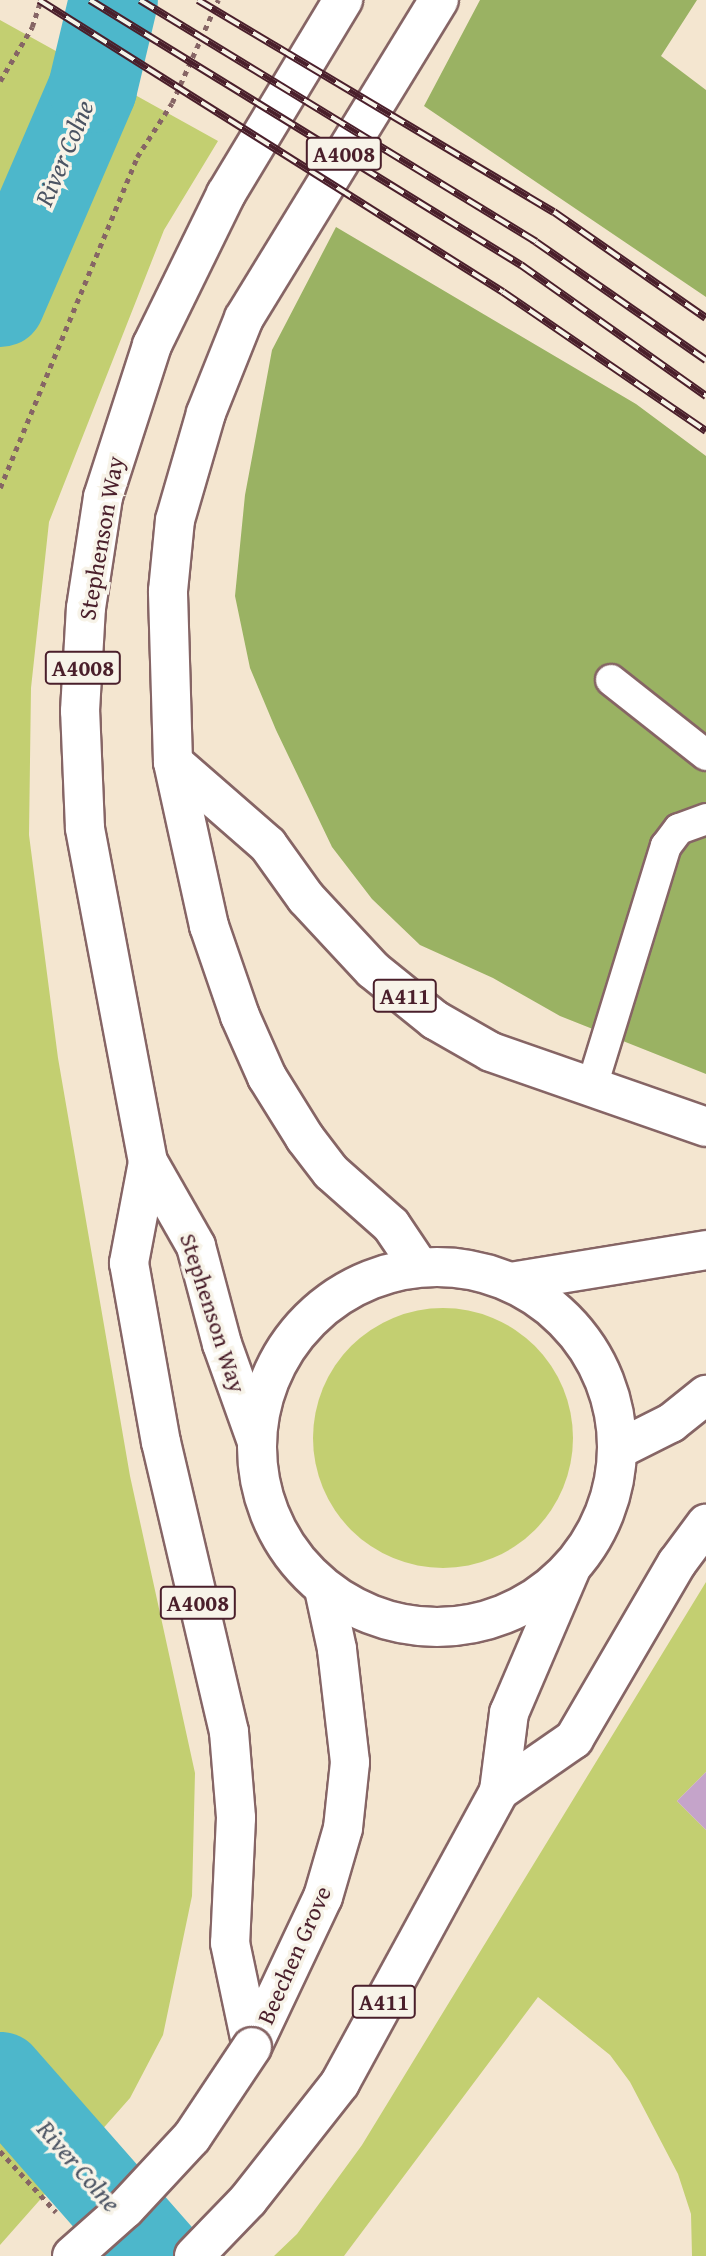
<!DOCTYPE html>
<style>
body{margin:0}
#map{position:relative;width:706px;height:2256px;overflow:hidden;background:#f4e6d0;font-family:"Gentium Book Plus",serif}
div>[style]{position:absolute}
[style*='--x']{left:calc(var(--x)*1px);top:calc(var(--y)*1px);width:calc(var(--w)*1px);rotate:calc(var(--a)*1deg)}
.green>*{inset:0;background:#c3cf71}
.round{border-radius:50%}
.forest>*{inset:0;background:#9ab263}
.river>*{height:89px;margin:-44.5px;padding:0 44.5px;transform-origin:44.5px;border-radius:44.5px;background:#4db7cb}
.building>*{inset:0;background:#c5a4ca}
.path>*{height:4.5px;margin-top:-2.25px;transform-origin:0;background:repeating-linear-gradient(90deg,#866565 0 5px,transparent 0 10px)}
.roads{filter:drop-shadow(2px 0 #866565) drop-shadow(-2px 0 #866565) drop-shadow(0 2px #866565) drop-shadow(0 -2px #866565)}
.service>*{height:30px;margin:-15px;padding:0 15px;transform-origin:15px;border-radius:15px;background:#fff}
.primary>*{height:38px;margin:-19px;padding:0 19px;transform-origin:19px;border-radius:19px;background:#fff}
.primary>.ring{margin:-19px;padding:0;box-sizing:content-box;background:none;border:38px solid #fff;border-radius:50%}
.rail>*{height:8px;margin-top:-4px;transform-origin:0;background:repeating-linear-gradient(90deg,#f7f3e8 0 16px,#4a1f2b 0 32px);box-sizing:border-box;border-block:2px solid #4a1f2b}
.bridges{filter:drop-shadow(2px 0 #866565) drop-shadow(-2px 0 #866565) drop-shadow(0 2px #866565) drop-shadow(0 -2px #866565)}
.primary-bridge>*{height:38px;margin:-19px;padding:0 19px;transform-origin:19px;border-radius:19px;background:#fff}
span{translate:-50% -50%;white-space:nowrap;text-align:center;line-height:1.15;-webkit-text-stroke:7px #f7f3e8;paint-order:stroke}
.shield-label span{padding:2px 5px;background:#f7f3e8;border:2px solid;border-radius:5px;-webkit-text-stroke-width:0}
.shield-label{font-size:23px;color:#4a1f2b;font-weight:700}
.street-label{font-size:24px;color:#4a1f2b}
.water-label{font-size:26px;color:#4b5463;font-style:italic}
</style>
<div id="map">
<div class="green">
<div style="clip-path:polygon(0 20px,218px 141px,164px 230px,49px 522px,31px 688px,29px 835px,58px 1058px,130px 1476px,195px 1773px,192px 1896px,163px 2035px,130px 2098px,0 2245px)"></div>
<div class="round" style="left:313px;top:1308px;width:260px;height:260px"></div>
<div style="clip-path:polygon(706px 1582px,706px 1772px,677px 1801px,706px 1830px,706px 2256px,692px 2256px,691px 2214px,678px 2174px,630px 2082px,610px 2055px,538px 1997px,344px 2256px,274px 2256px,297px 2234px,362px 2145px)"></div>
</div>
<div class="forest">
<div style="clip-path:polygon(480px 0,697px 0,661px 56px,706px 90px,706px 297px,424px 106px)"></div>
<div style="clip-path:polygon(336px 227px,636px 404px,706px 456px,706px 1074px,560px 1016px,493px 978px,420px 945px,372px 899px,332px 847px,276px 730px,250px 668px,235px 596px,245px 495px,272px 350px)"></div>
</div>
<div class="river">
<div style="--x:0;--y:302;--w:233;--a:-66.7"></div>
<div style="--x:92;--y:88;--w:90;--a:-76.6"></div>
<div style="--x:0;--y:2076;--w:240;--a:48.7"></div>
</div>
<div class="building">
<div style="clip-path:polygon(706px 1772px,706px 1830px,677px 1801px)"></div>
</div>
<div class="path">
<div style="--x:0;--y:81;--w:63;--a:-59.3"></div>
<div style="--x:32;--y:27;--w:28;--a:-72"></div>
<div style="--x:0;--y:488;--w:358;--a:-67.5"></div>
<div style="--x:137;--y:157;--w:64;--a:-57.1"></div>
<div style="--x:172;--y:103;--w:113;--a:-65.9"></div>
<div style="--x:0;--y:2151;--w:83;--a:47.4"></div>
</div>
<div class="roads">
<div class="service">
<div style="--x:611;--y:680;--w:121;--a:38.3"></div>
<div style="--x:592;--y:1086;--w:251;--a:-72.9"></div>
<div style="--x:666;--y:846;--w:21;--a:-53"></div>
<div style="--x:679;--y:829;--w:29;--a:-20"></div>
</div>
<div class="primary">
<div style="--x:173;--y:762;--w:126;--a:41.1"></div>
<div style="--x:268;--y:845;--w:65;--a:54.4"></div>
<div style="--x:306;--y:898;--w:98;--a:47.1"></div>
<div style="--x:373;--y:970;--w:80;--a:38.9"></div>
<div style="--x:435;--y:1020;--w:64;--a:29.7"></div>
<div style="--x:491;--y:1052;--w:228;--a:19.2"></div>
<div style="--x:148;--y:1162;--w:103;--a:100.7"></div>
<div style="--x:129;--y:1263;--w:182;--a:79.9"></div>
<div style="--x:161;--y:1442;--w:298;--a:76.8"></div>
<div style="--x:229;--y:1732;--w:86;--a:85.3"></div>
<div style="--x:236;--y:1818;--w:125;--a:92.7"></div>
<div style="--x:230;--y:1943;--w:106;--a:78.1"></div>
<div style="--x:418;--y:1265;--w:48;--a:-124"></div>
<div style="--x:391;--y:1225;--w:80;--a:-138.5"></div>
<div style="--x:331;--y:1172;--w:43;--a:-127.4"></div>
<div style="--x:305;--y:1138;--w:72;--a:-121.9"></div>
<div style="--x:267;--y:1077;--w:67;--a:-113.9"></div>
<div style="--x:240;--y:1016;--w:95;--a:-109"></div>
<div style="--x:209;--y:926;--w:168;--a:-102.4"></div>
<div style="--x:173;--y:762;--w:171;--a:-91.7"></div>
<div style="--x:168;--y:591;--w:71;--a:-84.4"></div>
<div style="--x:175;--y:520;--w:111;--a:-73.8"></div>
<div style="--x:206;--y:413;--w:102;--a:-68.2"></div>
<div style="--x:244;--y:318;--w:373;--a:-58.5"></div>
<div class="ring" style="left:257px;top:1267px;width:322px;height:322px"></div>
<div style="--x:511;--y:1282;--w:198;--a:-9.3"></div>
<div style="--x:256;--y:1439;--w:101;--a:-109.7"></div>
<div style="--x:222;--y:1344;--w:101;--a:-104.9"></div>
<div style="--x:196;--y:1246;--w:97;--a:-119.7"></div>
<div style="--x:148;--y:1162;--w:340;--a:-100.7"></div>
<div style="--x:85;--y:828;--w:117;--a:-92.4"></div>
<div style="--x:80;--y:711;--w:103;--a:-86.7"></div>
<div style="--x:86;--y:608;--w:112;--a:-81.3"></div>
<div style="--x:103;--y:497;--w:160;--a:-72.1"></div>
<div style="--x:152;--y:345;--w:168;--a:-63.9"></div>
<div style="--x:226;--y:194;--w:227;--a:-58.9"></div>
<div style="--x:623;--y:1447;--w:54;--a:-26.6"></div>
<div style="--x:671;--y:1423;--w:45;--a:-38.7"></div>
<div style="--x:499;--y:1791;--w:91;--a:-34.7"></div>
<div style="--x:574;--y:1739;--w:204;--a:-59.7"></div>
<div style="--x:677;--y:1563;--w:49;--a:-53.4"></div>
<div style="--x:252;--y:2047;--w:166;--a:-64.7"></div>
<div style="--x:323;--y:1897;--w:72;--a:-73.8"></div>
<div style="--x:343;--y:1828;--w:66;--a:-83.9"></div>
<div style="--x:350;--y:1762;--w:114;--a:-96.6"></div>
<div style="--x:337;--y:1649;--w:61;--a:-102.2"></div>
<div style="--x:194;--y:2256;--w:78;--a:-46"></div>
<div style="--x:248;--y:2200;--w:149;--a:-51.8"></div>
<div style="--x:340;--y:2083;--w:332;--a:-61.4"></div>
<div style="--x:499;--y:1791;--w:79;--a:-82.7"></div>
<div style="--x:509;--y:1713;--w:158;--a:-66.8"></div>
</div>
</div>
<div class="rail">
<div style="--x:39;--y:0;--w:548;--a:32.18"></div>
<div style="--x:503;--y:292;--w:246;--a:34.4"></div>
<div style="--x:90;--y:0;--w:506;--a:31.59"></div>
<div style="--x:521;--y:265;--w:227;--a:35.3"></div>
<div style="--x:140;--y:0;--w:464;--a:31.4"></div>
<div style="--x:536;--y:242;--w:207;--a:34.8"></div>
<div style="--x:198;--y:0;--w:414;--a:30.8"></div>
<div style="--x:554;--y:212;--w:185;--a:34.9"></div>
</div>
<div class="bridges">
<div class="primary-bridge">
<div style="--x:72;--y:2256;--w:71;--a:-41.6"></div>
<div style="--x:125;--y:2209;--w:98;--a:-47.1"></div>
<div style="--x:192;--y:2137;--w:108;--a:-56.3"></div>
</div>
</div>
<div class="shield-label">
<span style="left:344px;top:154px">A4008</span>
<span style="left:83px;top:668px">A4008</span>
<span style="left:405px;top:996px">A411</span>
<span style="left:198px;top:1603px">A4008</span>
<span style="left:384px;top:2002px">A411</span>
</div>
<div class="street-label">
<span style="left:101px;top:538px;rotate:-80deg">Stephenson Way</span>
<span style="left:213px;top:1313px;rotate:72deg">Stephenson Way</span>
<span style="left:294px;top:1955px;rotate:-66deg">Beechen Grove</span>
</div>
<div class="water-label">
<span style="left:64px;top:153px;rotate:-67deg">River Colne</span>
<span style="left:79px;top:2166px;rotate:49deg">River Colne</span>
</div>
</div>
